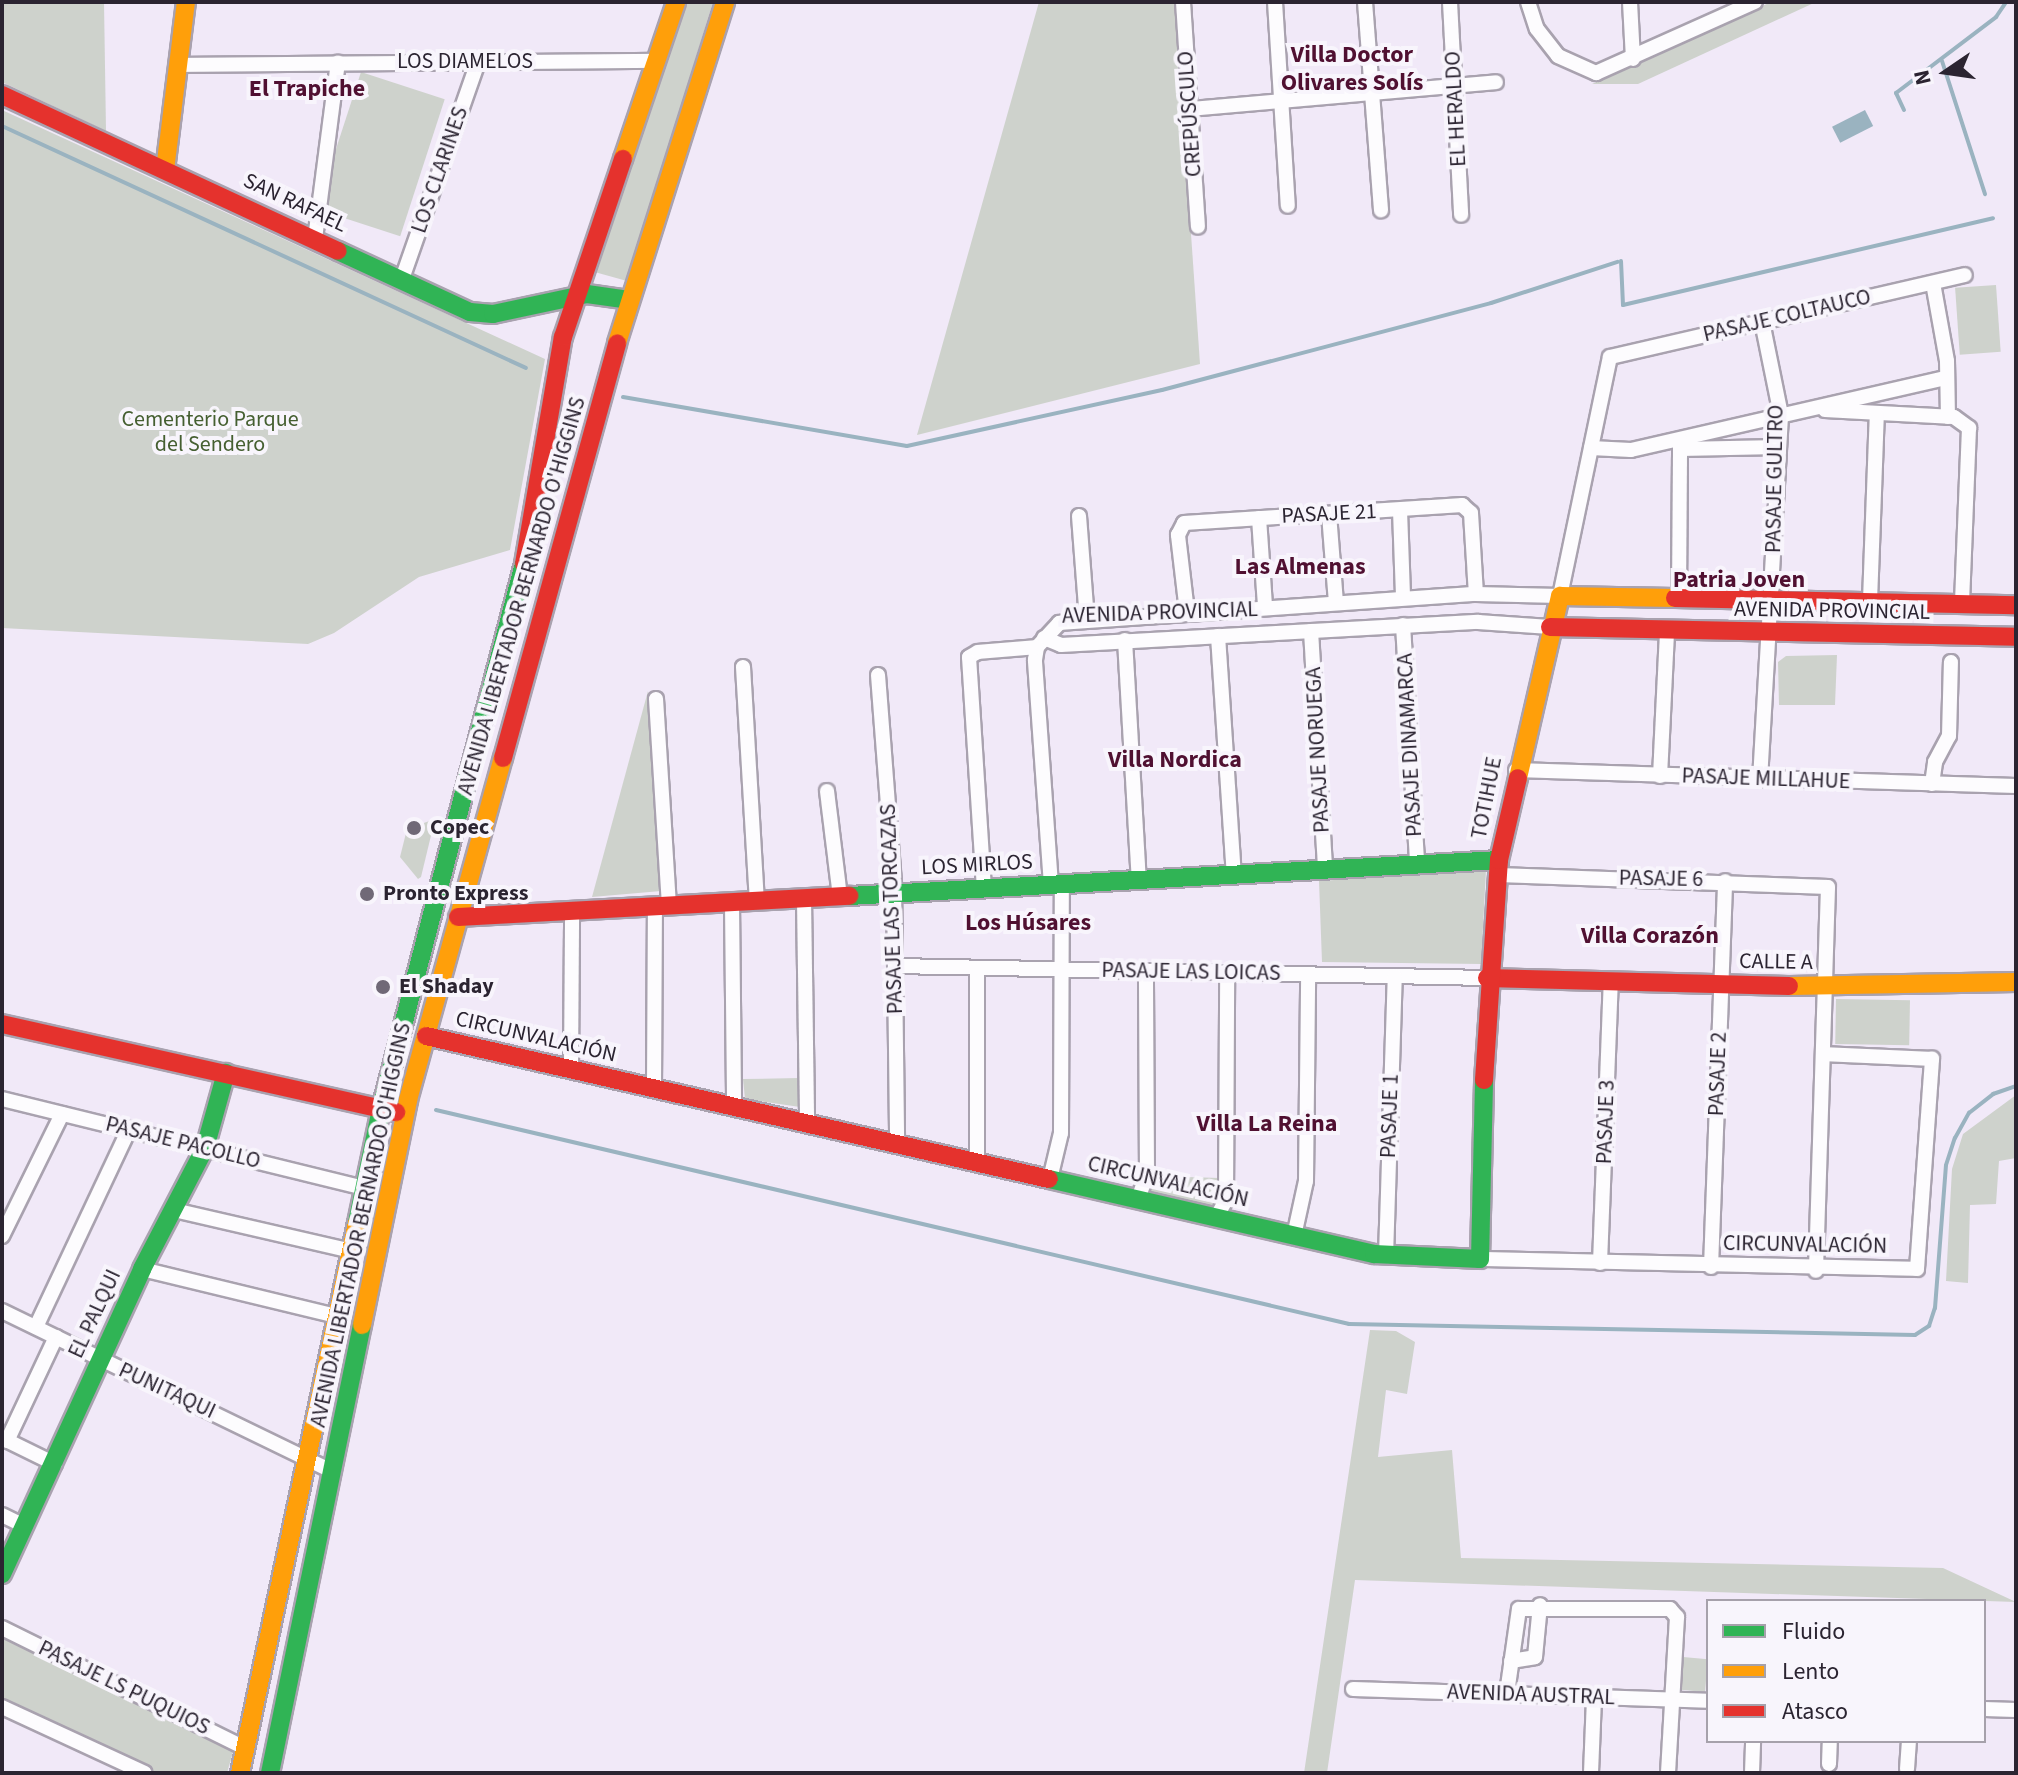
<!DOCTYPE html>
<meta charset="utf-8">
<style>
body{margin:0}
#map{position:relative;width:2018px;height:1775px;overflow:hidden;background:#f1e9f8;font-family:"Source Sans 3",sans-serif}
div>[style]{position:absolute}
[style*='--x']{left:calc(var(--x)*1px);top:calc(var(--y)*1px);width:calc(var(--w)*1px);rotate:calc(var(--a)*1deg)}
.green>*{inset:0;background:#ced2cc;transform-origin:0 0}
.water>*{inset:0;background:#9ab3c0;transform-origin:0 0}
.stream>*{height:4px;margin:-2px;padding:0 2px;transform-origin:2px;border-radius:2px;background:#9ab3c0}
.roads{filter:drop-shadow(2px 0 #a9a2af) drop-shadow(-2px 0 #a9a2af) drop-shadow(0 2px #a9a2af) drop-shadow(0 -2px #a9a2af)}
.street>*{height:14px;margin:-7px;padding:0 7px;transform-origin:7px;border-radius:7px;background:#fdfcfe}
.fast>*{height:18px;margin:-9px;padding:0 9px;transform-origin:9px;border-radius:9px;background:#30b455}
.slow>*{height:18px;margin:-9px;padding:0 9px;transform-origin:9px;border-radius:9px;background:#ff9f0a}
.jam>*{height:18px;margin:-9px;padding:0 9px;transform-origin:9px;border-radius:9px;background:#e5322d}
.dots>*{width:22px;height:22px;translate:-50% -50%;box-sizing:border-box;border:4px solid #f8f5fc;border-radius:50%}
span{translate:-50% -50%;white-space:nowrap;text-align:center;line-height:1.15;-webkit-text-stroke:8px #f8f5fc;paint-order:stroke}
.street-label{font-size:22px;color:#2b2431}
.park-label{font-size:22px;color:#455f31}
.poi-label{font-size:22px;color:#2b2431;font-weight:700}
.left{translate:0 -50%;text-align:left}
.neighbourhood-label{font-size:24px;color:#501031;font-weight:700}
.frame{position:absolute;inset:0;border:4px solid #2b2431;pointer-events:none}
.legend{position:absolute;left:1706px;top:1599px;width:280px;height:144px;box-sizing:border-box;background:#f8f5fc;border:2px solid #a6a1ab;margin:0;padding:10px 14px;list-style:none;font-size:24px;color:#2b2431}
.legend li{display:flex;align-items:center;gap:16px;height:40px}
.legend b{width:40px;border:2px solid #a6a1ab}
.north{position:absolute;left:1906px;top:32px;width:80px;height:80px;-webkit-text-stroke:6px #f8f5fc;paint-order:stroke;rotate:257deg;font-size:22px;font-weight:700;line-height:32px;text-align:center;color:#2b2431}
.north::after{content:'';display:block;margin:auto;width:28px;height:36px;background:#2b2431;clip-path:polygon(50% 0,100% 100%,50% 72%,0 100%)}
</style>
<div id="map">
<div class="green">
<div style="clip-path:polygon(2px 2px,104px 2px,106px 131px,2px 82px)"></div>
<div style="clip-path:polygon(685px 2px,713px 2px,627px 281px,591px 271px)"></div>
<div style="clip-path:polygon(1039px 2px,1175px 2px,1200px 364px,917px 435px)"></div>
<div style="clip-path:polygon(1771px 2px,1816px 2px,1638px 84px,1592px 84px)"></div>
<div style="left:361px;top:72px;width:88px;height:144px;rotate:18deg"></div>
<div style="clip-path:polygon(2px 110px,545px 359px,510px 550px,419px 577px,334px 633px,308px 644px,2px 628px)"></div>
<div style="left:1996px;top:285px;width:67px;height:41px;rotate:86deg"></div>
<div style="clip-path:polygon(1837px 655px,1835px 705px,1779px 705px,1778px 662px,1786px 656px)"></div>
<div style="clip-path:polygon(648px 691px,661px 891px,592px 897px)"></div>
<div style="clip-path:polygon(435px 819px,421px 877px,418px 879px,400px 857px,407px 829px)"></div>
<div style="clip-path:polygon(1486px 870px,1481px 964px,1322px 962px,1319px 881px)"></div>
<div style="left:1836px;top:999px;width:74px;height:45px;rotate:1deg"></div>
<div style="clip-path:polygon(799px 1078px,800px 1107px,745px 1099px,743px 1079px)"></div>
<div style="clip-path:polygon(2016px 1095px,2016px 1158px,1999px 1161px,1996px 1204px,1970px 1205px,1968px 1283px,1946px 1281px,1952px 1169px,1963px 1134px)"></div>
<div style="clip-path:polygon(1156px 1176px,1219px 1178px,1217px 1197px,1212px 1206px,1149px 1193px)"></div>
<div style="clip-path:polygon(1370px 1330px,1396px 1331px,1415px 1342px,1407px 1394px,1386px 1390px,1378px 1457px,1452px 1450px,1461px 1558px,1943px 1568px,2016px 1602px,1355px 1580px,1327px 1773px,1304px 1773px)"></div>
<div style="clip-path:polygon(2px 1633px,235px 1745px,227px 1773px,141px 1773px,2px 1705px)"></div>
<div style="left:1683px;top:1657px;width:25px;height:33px;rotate:5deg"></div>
</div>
<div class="water">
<div style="left:1865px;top:110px;width:18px;height:37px;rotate:63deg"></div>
</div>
<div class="stream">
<div style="--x:1942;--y:61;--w:140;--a:72.1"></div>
<div style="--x:1904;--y:110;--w:19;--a:-115"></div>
<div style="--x:1896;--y:93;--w:126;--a:-37.2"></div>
<div style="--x:1996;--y:17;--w:18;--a:-56"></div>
<div style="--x:2;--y:126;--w:577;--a:24.79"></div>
<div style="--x:1621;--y:261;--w:44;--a:87.4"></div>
<div style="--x:1623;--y:305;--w:380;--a:-13.2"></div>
<div style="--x:623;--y:397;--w:288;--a:9.8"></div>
<div style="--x:907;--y:446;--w:261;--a:-12.4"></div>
<div style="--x:1162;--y:390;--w:340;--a:-14.8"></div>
<div style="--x:1491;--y:303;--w:133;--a:-18"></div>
<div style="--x:436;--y:1110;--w:938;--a:13.19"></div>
<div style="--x:1349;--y:1324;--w:566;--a:1.11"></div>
<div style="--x:1915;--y:1335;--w:17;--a:-33"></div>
<div style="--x:1929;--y:1326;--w:19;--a:-72"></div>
<div style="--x:1935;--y:1308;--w:143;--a:-85.6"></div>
<div style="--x:1946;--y:1165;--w:28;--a:-72"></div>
<div style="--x:1955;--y:1138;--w:29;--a:-61"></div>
<div style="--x:1969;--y:1113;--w:31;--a:-38"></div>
<div style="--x:1993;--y:1094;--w:24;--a:-19"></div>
</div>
<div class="roads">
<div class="street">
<div style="--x:1183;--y:2;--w:225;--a:86.2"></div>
<div style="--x:1275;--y:2;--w:204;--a:86.4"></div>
<div style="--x:1365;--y:2;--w:209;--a:85.6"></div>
<div style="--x:1450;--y:2;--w:213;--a:87"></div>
<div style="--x:1528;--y:2;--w:28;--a:72"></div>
<div style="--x:1537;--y:29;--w:34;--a:52"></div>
<div style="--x:1558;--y:56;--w:42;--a:24.1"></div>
<div style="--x:1596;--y:73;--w:174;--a:-24.1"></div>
<div style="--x:1630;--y:2;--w:57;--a:87"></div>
<div style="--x:179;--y:65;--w:477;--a:-0.5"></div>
<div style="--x:1190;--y:109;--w:307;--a:-5"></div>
<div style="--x:315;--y:239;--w:178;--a:-82.6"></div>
<div style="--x:402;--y:279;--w:230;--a:-70.7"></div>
<div style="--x:1933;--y:283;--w:79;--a:79.8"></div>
<div style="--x:1947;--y:361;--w:56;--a:89"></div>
<div style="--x:1825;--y:410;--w:129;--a:3.1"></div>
<div style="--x:1954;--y:417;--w:19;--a:36"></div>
<div style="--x:1969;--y:428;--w:175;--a:92.3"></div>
<div style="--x:1591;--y:448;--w:40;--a:2.9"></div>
<div style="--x:1631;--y:450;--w:323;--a:-12.9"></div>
<div style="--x:1680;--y:449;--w:99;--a:-1.2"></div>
<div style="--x:1400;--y:510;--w:88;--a:88"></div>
<div style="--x:1329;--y:514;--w:88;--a:85.5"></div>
<div style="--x:1079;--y:516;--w:103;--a:85.6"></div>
<div style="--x:1259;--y:518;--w:88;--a:86.1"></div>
<div style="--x:1679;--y:596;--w:156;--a:-89.6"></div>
<div style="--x:1870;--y:601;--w:187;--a:-87.9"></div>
<div style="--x:1187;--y:612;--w:78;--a:-96.7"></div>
<div style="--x:1178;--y:535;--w:13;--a:-63"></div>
<div style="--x:1184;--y:523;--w:279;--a:-3.7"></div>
<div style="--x:1462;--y:505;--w:12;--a:42"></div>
<div style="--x:1471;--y:513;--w:81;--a:86.5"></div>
<div style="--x:1403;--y:625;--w:239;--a:86.6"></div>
<div style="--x:1311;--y:631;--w:239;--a:86.6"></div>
<div style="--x:1218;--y:636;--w:240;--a:86.2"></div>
<div style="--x:1044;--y:638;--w:18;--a:22"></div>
<div style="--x:1061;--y:645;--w:418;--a:-3.2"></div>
<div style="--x:1478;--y:622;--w:72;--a:4"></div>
<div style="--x:1125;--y:640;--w:240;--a:86.7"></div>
<div style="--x:743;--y:667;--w:235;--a:86.6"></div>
<div style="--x:878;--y:675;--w:211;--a:85.6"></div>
<div style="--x:894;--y:885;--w:259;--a:89.3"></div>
<div style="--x:656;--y:699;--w:208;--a:86.4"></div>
<div style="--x:1516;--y:770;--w:500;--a:1.83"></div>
<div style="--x:1660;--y:776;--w:145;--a:-87.2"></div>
<div style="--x:1760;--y:780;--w:366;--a:-86.7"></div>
<div style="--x:1781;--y:415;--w:95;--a:-101.5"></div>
<div style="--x:1932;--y:784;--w:22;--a:-82"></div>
<div style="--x:1935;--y:762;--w:30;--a:-62"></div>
<div style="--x:1949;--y:736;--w:74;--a:-88.5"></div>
<div style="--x:827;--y:791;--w:107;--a:83"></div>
<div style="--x:1499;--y:875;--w:329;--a:2.1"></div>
<div style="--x:1828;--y:887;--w:384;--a:91.8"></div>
<div style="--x:1051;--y:885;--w:226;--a:-94.1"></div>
<div style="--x:1035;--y:660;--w:13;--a:-81"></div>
<div style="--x:1037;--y:647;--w:33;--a:-47"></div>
<div style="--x:1059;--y:623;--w:418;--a:-4"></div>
<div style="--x:1476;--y:594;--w:84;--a:1.4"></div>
<div style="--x:1560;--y:596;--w:244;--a:-78.2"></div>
<div style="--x:1610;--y:357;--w:364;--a:-13"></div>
<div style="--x:984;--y:889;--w:232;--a:-93.7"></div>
<div style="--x:969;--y:657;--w:10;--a:-29"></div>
<div style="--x:978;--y:652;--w:59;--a:-4.8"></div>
<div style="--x:804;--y:899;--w:224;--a:89.2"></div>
<div style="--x:732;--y:904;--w:201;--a:89.4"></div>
<div style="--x:895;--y:966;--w:592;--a:1.16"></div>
<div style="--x:571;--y:1069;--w:157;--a:-89.6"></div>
<div style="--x:654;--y:1088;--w:181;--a:-89.7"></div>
<div style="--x:2;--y:1099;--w:373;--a:13.8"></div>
<div style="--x:977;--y:1162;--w:194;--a:-90"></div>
<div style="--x:1050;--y:1179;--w:47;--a:-76.6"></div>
<div style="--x:1061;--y:1133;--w:249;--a:-89.8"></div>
<div style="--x:1138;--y:1199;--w:27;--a:-70"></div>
<div style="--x:1147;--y:1174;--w:203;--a:-90.3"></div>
<div style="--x:174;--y:1210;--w:182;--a:13"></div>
<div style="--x:1216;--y:1218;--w:21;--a:-61"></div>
<div style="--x:1226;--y:1200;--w:227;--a:-89.7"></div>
<div style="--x:2;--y:1236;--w:136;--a:-63.8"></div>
<div style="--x:1294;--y:1236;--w:56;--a:-77.7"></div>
<div style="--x:1306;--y:1181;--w:207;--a:-89.4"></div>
<div style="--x:1386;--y:1256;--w:280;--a:-88.2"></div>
<div style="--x:1480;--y:1259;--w:437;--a:1.3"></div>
<div style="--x:1917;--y:1269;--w:211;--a:-85.9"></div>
<div style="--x:1932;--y:1059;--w:109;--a:-177.4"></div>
<div style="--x:1600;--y:1263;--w:282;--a:-87.8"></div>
<div style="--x:1711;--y:1267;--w:386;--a:-87.9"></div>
<div style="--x:142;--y:1269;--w:201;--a:13.6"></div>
<div style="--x:2;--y:1311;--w:367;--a:25.9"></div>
<div style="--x:36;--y:1327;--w:219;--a:-64.8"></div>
<div style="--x:2;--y:1438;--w:59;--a:26.1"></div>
<div style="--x:7;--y:1441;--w:115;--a:-64.8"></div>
<div style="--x:2;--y:1515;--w:25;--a:26"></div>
<div style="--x:2;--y:1628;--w:271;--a:26.3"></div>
<div style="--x:1511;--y:1661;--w:24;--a:-9"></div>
<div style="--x:1535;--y:1657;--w:52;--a:-84.5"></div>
<div style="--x:1353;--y:1689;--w:355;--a:1.9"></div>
<div style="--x:1507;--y:1693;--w:85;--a:-81.9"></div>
<div style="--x:1519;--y:1609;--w:151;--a:0"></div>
<div style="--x:1670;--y:1609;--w:11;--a:49"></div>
<div style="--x:1677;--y:1617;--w:156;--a:93.3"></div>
<div style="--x:2;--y:1707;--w:157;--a:24.8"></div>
<div style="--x:1984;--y:1709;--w:32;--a:2"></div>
<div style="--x:1829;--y:1764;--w:23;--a:-88"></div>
<div style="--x:1907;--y:1769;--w:28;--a:-86"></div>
<div style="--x:1591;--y:1773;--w:76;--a:-87.7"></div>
<div style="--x:1752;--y:1773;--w:32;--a:-88"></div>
</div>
<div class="fast">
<div style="--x:338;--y:251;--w:145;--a:24.8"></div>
<div style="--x:470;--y:312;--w:23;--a:5"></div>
<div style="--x:493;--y:314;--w:96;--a:-12"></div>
<div style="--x:587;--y:294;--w:42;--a:8.1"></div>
<div style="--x:849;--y:896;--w:651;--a:-3.17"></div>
<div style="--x:1049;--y:1179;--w:334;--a:13"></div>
<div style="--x:1374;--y:1254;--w:106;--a:2.7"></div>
<div style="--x:1480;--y:1259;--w:179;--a:-88.7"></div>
<div style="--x:357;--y:1223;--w:116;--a:-78.1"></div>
<div style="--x:381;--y:1109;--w:563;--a:-75.3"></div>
<div style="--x:2;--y:1574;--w:336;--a:-65.3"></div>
<div style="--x:142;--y:1269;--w:136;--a:-62.5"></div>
<div style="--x:205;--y:1148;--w:78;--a:-74.4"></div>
<div style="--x:270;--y:1773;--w:457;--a:-78.4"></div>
</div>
<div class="slow">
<div style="--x:623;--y:159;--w:166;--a:-71.3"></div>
<div style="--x:165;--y:170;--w:169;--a:-82.9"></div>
<div style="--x:617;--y:343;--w:358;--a:-72.4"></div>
<div style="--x:1518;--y:778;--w:187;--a:-77"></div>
<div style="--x:1560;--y:596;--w:115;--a:1"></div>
<div style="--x:1789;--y:986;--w:227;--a:-1"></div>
<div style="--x:362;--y:1325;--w:230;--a:-78.4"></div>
<div style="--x:408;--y:1100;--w:355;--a:-74.5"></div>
<div style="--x:240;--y:1773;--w:562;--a:-77.99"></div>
</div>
<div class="jam">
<div style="--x:2;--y:95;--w:370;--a:24.9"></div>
<div style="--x:524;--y:564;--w:230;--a:-80.3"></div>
<div style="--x:563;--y:337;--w:188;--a:-71.4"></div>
<div style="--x:1675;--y:598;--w:341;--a:1.2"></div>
<div style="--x:1550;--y:627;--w:466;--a:1.2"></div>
<div style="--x:503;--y:758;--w:430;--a:-74.6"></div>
<div style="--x:458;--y:917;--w:392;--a:-3.1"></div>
<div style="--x:1487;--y:978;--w:302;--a:1.5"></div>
<div style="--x:2;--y:1024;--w:404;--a:12.6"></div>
<div style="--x:426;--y:1036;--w:639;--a:12.93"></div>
<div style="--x:1484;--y:1080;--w:221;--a:-86.1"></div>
<div style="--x:1499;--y:860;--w:84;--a:-77"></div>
</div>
</div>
<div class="dots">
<div style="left:414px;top:828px;background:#706977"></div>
<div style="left:367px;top:894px;background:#706977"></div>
<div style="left:383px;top:987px;background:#706977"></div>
</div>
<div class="street-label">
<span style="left:465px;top:62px">LOS DIAMELOS</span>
<span style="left:1456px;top:109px;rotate:-93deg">EL HERALDO</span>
<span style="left:1190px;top:114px;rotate:-94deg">CREPÚSCULO</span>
<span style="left:440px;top:170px;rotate:-71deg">LOS CLARINES</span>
<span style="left:295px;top:203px;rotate:25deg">SAN RAFAEL</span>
<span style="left:1787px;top:316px;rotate:-13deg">PASAJE COLTAUCO</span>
<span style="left:1775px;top:479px;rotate:-89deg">PASAJE GULTRO</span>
<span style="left:1329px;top:514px;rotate:-3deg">PASAJE 21</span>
<span style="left:522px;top:596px;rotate:-74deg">AVENIDA LIBERTADOR BERNARDO O'HIGGINS</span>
<span style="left:1832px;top:611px;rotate:1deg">AVENIDA PROVINCIAL</span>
<span style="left:1160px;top:613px;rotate:-2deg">AVENIDA PROVINCIAL</span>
<span style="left:1410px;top:745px;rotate:-93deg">PASAJE DINAMARCA</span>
<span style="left:1318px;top:750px;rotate:-93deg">PASAJE NORUEGA</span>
<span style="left:1766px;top:779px;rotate:2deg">PASAJE MILLAHUE</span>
<span style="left:1487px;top:798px;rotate:-79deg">TOTIHUE</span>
<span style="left:977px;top:865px;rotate:-3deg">LOS MIRLOS</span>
<span style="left:1661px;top:879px;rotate:1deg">PASAJE 6</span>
<span style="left:892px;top:909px;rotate:-92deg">PASAJE LAS TORCAZAS</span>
<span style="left:1776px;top:962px;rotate:1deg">CALLE A</span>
<span style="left:1191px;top:972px;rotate:1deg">PASAJE LAS LOICAS</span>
<span style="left:536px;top:1037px;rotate:13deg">CIRCUNVALACIÓN</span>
<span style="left:1718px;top:1074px;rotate:-88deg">PASAJE 2</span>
<span style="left:1390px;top:1116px;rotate:-88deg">PASAJE 1</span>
<span style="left:1606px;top:1122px;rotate:-88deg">PASAJE 3</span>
<span style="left:183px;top:1143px;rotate:14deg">PASAJE PACOLLO</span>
<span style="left:1168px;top:1182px;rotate:13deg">CIRCUNVALACIÓN</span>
<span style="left:361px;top:1225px;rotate:-78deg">AVENIDA LIBERTADOR BERNARDO O'HIGGINS</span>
<span style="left:1805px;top:1245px;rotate:1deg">CIRCUNVALACIÓN</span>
<span style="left:95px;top:1314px;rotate:-65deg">EL PALQUI</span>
<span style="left:167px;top:1391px;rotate:25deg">PUNITAQUI</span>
<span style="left:124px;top:1688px;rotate:26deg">PASAJE LS PUQUIOS</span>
<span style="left:1531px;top:1695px;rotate:2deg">AVENIDA AUSTRAL</span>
</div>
<div class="park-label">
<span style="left:210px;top:432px">Cementerio Parque<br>del Sendero</span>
</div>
<div class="poi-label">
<span class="left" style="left:430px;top:828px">Copec</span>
<span class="left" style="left:383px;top:894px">Pronto Express</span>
<span class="left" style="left:399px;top:987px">El Shaday</span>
</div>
<div class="neighbourhood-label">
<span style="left:1352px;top:69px">Villa Doctor<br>Olivares Solís</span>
<span style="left:307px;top:89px">El Trapiche</span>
<span style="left:1300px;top:567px">Las Almenas</span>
<span style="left:1739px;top:580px">Patria Joven</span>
<span style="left:1175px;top:760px">Villa Nordica</span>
<span style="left:1028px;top:923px">Los Húsares</span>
<span style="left:1650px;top:936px">Villa Corazón</span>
<span style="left:1267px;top:1124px">Villa La Reina</span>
</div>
<div class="frame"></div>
<ul class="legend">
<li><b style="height:10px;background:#30b455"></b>Fluido</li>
<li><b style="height:10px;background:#ff9f0a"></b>Lento</li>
<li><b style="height:10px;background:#e5322d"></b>Atasco</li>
</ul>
<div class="north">N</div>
</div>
